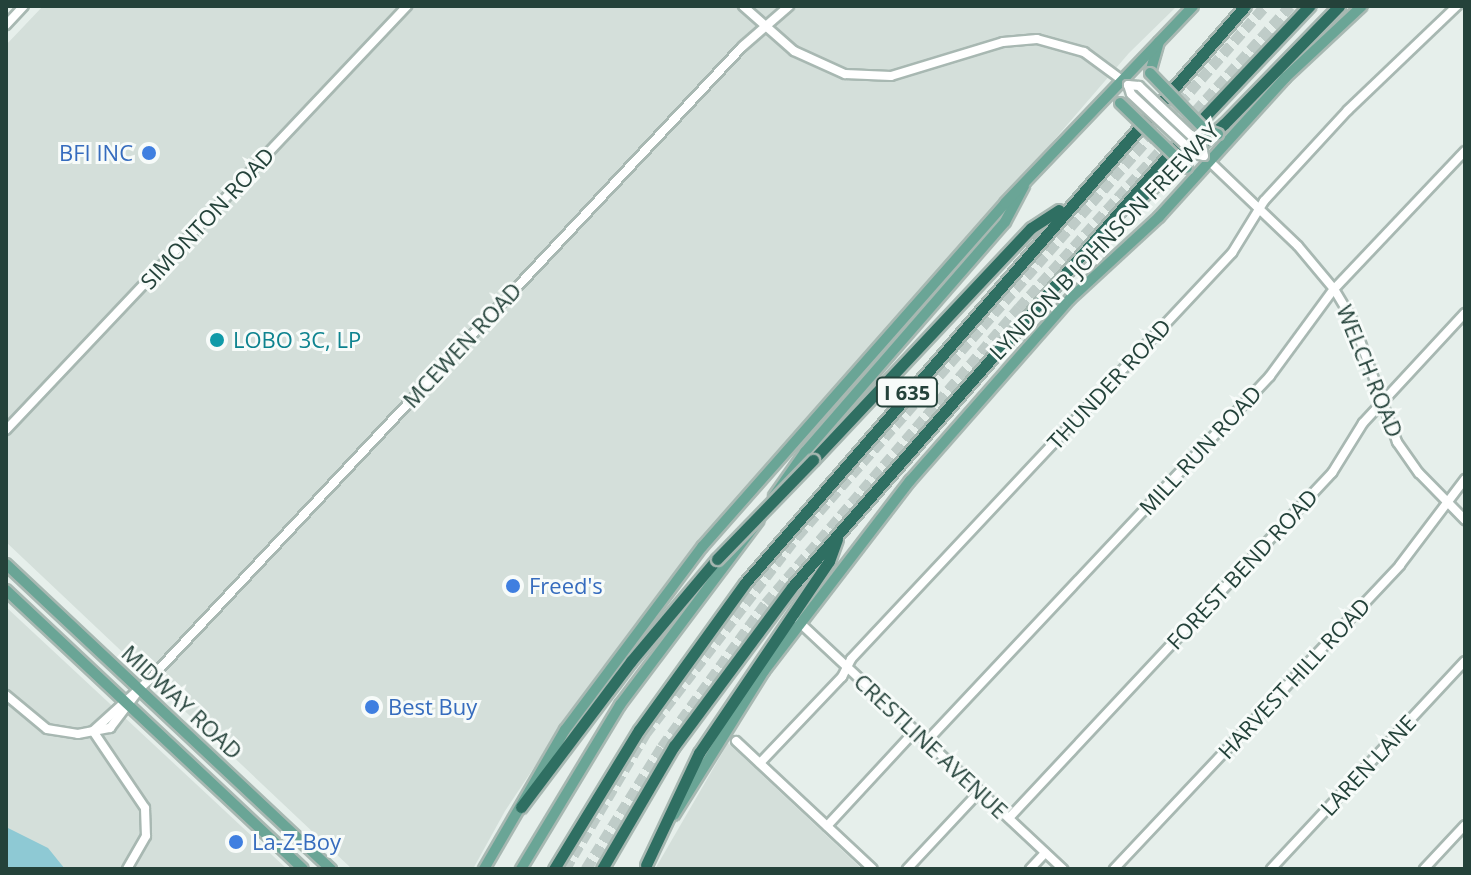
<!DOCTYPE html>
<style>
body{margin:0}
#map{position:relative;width:1471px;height:875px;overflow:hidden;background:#e6efeb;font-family:"Open Sans",sans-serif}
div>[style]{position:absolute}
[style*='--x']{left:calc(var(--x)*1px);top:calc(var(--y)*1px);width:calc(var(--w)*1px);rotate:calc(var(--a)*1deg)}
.built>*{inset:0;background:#d4dfda}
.water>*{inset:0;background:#8ec9d4}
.highway-tunnel>*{height:11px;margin-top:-5.5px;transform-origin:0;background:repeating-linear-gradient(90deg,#bfccc8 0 11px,transparent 0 16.5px)}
.roads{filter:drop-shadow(2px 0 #a8b8b2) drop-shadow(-2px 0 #a8b8b2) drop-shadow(0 2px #a8b8b2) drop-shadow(0 -2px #a8b8b2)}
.minor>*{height:8px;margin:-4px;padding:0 4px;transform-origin:4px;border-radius:4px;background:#fff}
.major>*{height:10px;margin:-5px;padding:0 5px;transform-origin:5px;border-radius:5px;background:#6aa596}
.highway>*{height:11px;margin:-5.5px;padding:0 5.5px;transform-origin:5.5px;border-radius:5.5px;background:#2f6f62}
.bridges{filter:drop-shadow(2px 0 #a8b8b2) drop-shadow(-2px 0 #a8b8b2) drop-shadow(0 2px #a8b8b2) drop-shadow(0 -2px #a8b8b2)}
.minor-bridge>*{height:8px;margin:-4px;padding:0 4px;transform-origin:4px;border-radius:4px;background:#fff}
.major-bridge>*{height:10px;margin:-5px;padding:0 5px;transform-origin:5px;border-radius:5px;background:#6aa596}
.highway-bridge>*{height:11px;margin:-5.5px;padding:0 5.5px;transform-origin:5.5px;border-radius:5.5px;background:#2f6f62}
.dots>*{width:22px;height:22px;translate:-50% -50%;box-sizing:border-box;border:4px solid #f7fbf9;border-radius:50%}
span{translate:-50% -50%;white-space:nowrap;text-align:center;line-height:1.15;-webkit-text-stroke:6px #f7fbf9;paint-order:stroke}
.shield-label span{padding:2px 6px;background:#f7fbf9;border:2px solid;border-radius:6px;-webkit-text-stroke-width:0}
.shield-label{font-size:20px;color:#24423a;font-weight:700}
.shop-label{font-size:22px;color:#366cbe}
.right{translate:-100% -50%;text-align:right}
.left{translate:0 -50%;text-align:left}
.street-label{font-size:22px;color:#24423a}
.culture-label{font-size:22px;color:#0d838f}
.frame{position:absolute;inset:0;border:8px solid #24423a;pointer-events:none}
</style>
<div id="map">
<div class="built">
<div style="clip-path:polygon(43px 6px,1177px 6px,1129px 53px,895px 325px,692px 551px,581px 697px,505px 811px,473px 869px,352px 869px,6px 542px,6px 45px)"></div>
<div style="clip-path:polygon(6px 607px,210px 797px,287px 869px,6px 869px)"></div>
<div style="clip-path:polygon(728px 743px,862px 869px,655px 869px)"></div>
</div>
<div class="water">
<div style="clip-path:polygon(8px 828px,48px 848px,65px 869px,6px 869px)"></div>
</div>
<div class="highway-tunnel">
<div style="--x:565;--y:869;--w:157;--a:-59.3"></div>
<div style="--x:645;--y:734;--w:250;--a:-52.5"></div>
<div style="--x:797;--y:536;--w:707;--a:-48.55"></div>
<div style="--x:586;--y:869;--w:144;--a:-58.1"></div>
<div style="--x:662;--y:747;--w:178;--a:-54.2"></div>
<div style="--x:766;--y:603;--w:389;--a:-49.4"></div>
<div style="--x:1019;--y:308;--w:406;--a:-48.1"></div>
</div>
<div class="roads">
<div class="minor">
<div style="--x:743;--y:6;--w:68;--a:41.4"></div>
<div style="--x:794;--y:51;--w:56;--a:24.3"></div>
<div style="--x:845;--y:74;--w:46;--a:2.5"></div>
<div style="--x:891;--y:76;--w:117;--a:-16.9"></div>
<div style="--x:1003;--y:42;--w:34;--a:-5"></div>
<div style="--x:1037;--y:39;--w:49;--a:15.5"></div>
<div style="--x:1084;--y:52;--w:52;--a:36.4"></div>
<div style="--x:6;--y:25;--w:26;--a:-47"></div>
<div style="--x:1208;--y:160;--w:124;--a:43.7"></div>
<div style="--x:1298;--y:246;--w:56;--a:50.1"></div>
<div style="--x:1334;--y:289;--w:37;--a:59"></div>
<div style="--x:1353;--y:321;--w:129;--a:70"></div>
<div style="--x:1397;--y:442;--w:38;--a:55"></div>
<div style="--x:1419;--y:473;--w:66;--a:45.6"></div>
<div style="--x:6;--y:430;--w:584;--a:-46.6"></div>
<div style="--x:799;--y:622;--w:362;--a:43.1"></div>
<div style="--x:6;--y:695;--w:53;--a:39.7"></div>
<div style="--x:47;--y:729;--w:31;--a:9"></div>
<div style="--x:78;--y:734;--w:33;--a:-11"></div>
<div style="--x:110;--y:728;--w:48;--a:-52.7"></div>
<div style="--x:93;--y:731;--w:76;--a:-42.3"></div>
<div style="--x:149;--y:680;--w:869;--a:-46.87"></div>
<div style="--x:743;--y:46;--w:61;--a:-41"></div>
<div style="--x:93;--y:731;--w:93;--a:56"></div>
<div style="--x:145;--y:808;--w:28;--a:88"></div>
<div style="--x:146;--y:836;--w:38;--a:120"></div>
<div style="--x:736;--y:741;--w:187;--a:43.1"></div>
<div style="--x:926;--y:742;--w:502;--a:-46.77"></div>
<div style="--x:1270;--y:376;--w:108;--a:-53.7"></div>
<div style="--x:1334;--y:289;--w:190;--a:-46.5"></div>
<div style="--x:760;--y:763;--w:119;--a:-46.4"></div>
<div style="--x:842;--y:677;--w:20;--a:-63"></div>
<div style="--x:851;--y:659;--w:557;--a:-46.82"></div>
<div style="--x:1232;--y:253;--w:61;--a:-58.4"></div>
<div style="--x:1264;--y:201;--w:124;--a:-47.3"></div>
<div style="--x:1348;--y:110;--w:151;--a:-43.7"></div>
<div style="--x:1009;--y:818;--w:473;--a:-46.9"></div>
<div style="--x:1332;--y:473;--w:59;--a:-58.2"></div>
<div style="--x:1363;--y:423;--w:150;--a:-47.2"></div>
<div style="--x:827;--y:826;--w:128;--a:-47.2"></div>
<div style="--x:907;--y:869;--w:107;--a:-46.9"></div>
<div style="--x:1030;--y:869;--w:22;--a:-47"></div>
<div style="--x:1114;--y:869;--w:417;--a:-46.7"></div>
<div style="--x:1400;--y:565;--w:108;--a:-52.9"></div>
<div style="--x:1271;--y:869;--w:284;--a:-47"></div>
<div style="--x:1424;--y:869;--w:60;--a:-47"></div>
</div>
<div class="major">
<div style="--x:1150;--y:73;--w:32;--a:-74"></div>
<div style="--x:774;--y:496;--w:54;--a:-54.8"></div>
<div style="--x:805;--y:452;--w:305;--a:-49"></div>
<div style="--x:1005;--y:222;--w:41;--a:-62.2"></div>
<div style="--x:6;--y:564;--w:446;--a:43.2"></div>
<div style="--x:6;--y:590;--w:407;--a:43.2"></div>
<div style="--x:674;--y:815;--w:170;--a:-58"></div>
<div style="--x:764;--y:671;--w:240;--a:-52.5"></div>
<div style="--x:910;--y:481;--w:242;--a:-48.7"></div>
<div style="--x:1070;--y:299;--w:121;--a:-42.7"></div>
<div style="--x:1159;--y:217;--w:188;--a:-47.8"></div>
<div style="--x:1285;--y:78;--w:105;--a:-43.1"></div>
<div style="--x:484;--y:869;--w:161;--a:-59.8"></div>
<div style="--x:565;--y:730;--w:229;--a:-53.2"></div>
<div style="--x:702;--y:547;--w:458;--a:-48.6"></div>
<div style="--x:1005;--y:203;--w:272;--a:-46.3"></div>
<div style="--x:521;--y:869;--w:192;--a:-58.9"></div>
<div style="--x:620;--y:705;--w:231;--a:-53.1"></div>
</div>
<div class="highway">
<div style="--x:1131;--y:206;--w:124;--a:-41.4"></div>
<div style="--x:1224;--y:124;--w:165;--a:-45.7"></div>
<div style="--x:813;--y:460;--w:318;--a:-46.8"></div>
<div style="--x:1031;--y:228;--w:33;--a:-33"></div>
<div style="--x:521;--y:807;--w:183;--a:-53"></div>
<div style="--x:631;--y:661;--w:133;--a:-49.9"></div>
<div style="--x:646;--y:865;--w:124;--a:-64.7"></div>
<div style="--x:699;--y:753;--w:232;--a:-55.9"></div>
<div style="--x:829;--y:561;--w:23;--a:-70"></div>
<div style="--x:554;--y:869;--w:163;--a:-58.6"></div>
<div style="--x:639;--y:730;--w:181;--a:-54.2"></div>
<div style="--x:745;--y:583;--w:763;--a:-49.09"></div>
<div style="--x:602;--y:869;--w:143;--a:-59.7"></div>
<div style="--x:674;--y:746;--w:198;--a:-53.4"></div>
<div style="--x:792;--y:587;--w:581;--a:-48.91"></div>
<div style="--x:1174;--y:149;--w:197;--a:-46.6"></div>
</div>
</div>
<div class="bridges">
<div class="minor-bridge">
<div style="--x:1128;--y:85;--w:11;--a:5"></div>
<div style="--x:1139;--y:86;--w:87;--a:43.6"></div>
<div style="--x:1202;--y:146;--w:10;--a:79"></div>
<div style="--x:1128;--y:85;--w:9;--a:72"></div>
<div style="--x:1131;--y:94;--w:88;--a:43.2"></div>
<div style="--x:1195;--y:154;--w:9;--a:13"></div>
</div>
<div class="major-bridge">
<div style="--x:1150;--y:73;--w:78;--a:46"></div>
<div style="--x:1204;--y:129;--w:15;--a:20"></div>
<div style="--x:1120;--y:103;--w:93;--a:44.1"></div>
</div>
<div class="highway-bridge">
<div style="--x:717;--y:559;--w:138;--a:-45.9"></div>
</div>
</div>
<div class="dots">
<div style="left:149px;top:153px;background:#3f7fe0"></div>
<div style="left:217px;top:340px;background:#0f9aa8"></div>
<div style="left:513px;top:586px;background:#3f7fe0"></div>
<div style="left:372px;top:707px;background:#3f7fe0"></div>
<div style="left:236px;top:842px;background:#3f7fe0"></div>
</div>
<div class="shield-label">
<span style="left:907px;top:392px">I 635</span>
</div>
<div class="shop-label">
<span class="right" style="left:133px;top:153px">BFI INC</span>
<span class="left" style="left:529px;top:586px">Freed's</span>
<span class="left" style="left:388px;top:707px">Best Buy</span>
<span class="left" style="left:252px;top:842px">La-Z-Boy</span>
</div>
<div class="street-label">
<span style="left:207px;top:218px;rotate:-47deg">SIMONTON ROAD</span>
<span style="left:1104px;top:241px;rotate:-46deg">LYNDON B JOHNSON FREEWAY</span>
<span style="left:462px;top:345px;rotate:-47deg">MCEWEN ROAD</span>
<span style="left:1370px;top:371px;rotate:68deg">WELCH ROAD</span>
<span style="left:1109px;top:384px;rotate:-47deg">THUNDER ROAD</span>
<span style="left:1200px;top:450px;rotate:-47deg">MILL RUN ROAD</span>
<span style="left:1242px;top:569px;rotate:-47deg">FOREST BEND ROAD</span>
<span style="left:1294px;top:678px;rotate:-47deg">HARVEST HILL ROAD</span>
<span style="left:182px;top:702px;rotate:43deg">MIDWAY ROAD</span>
<span style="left:931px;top:746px;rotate:43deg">CRESTLINE AVENUE</span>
<span style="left:1368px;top:765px;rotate:-47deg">LAREN LANE</span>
</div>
<div class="culture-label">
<span class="left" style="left:233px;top:340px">LOBO 3C, LP</span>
</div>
<div class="frame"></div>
</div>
